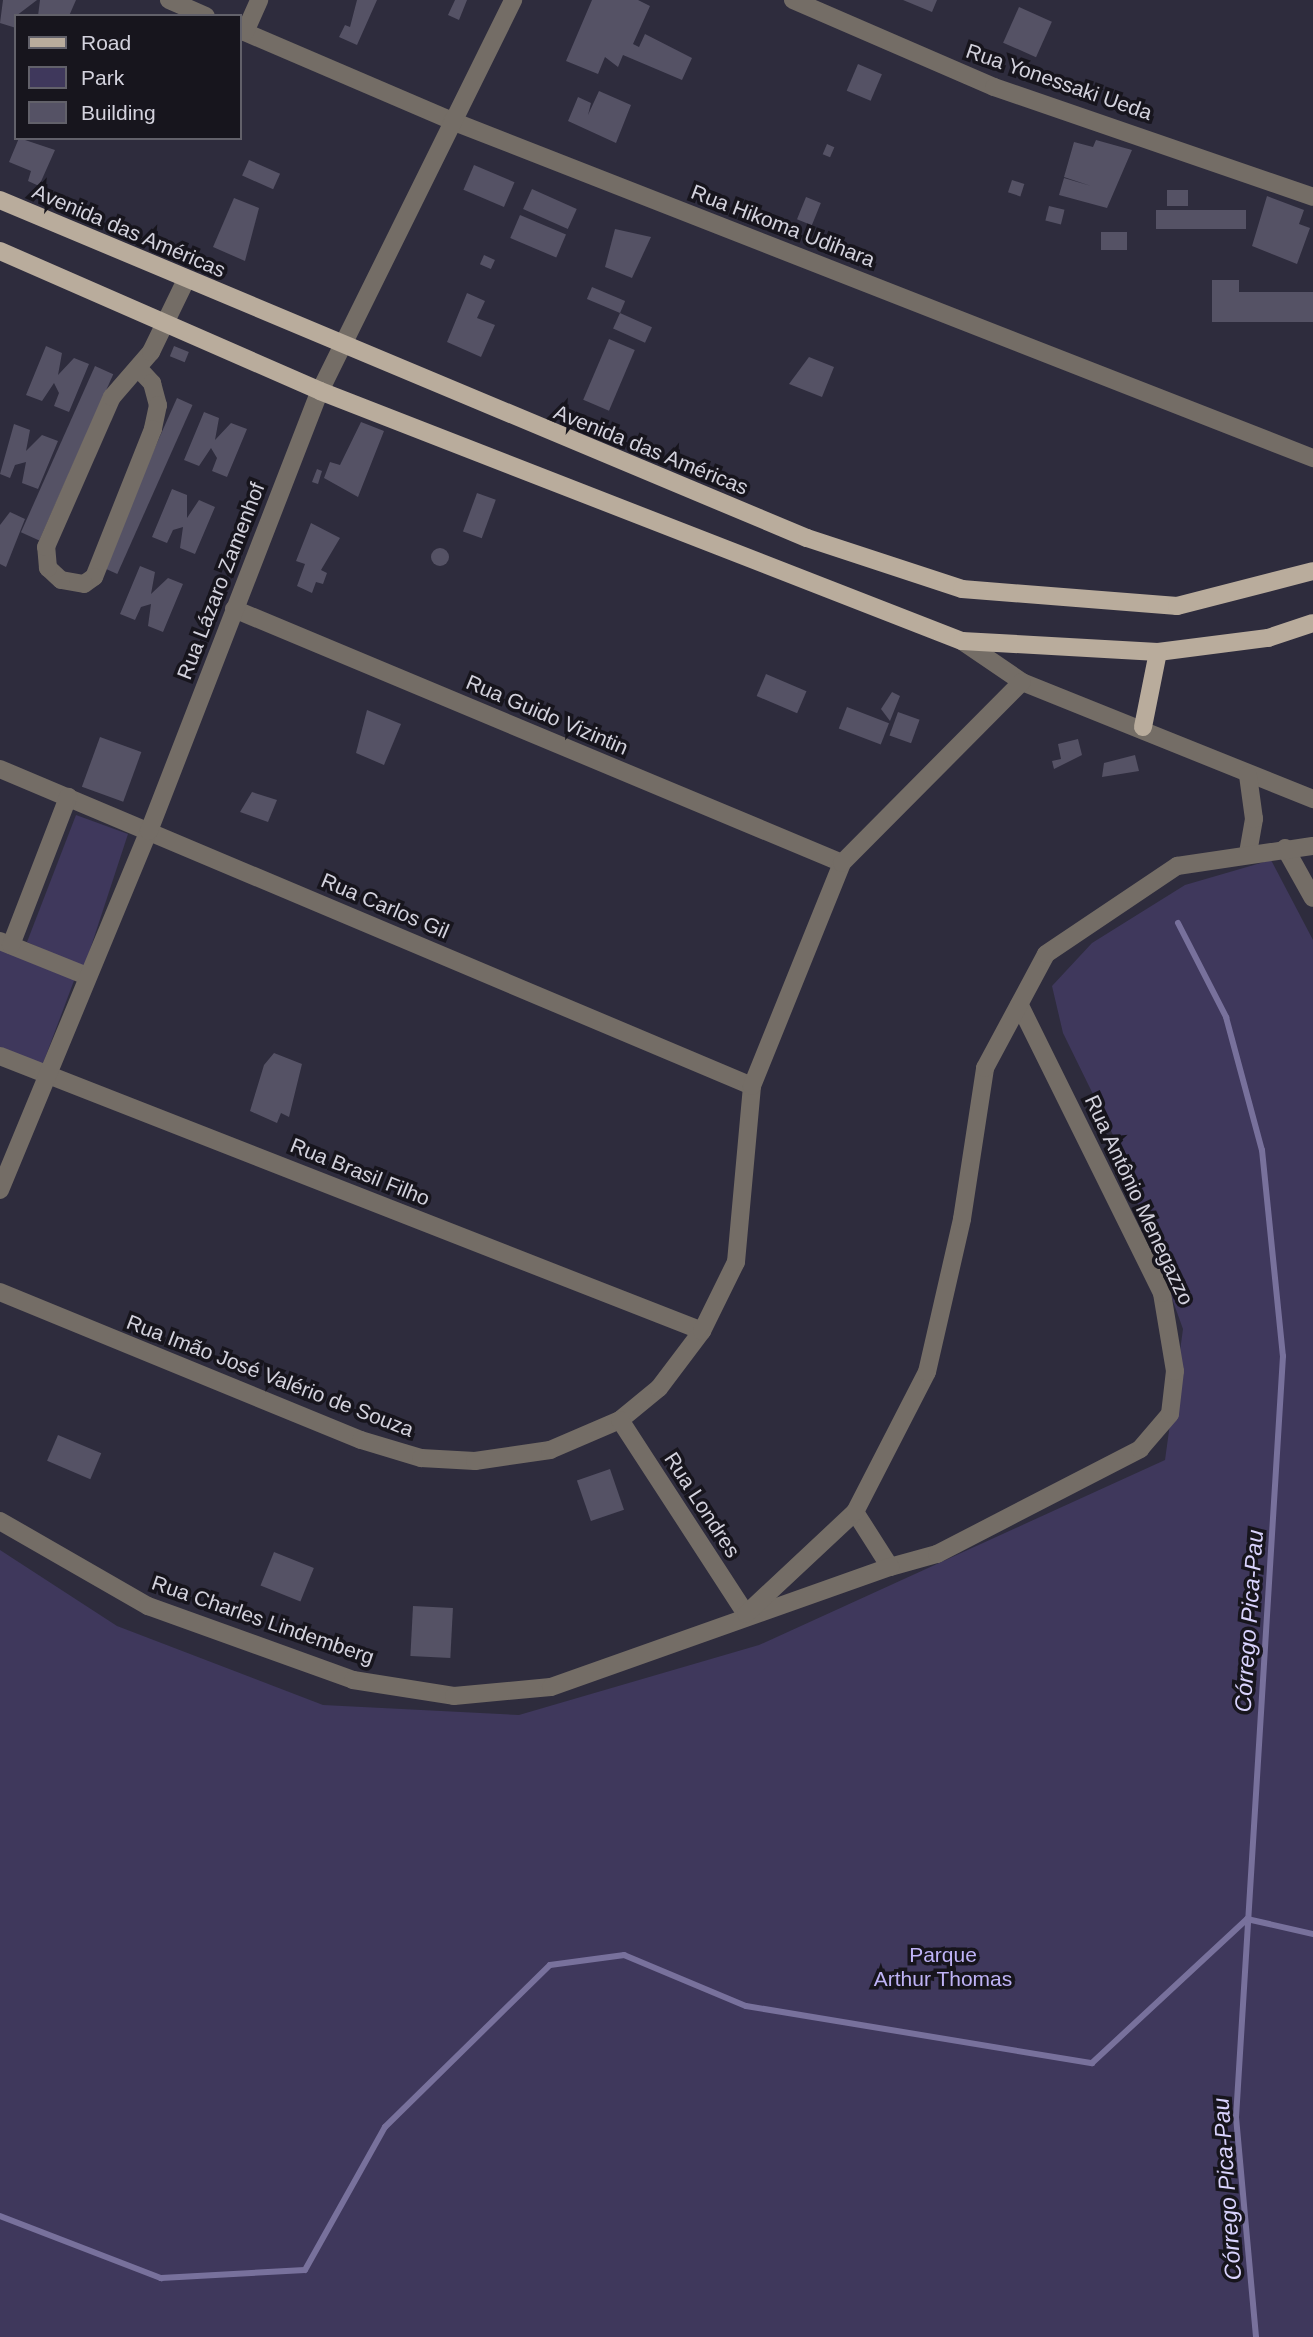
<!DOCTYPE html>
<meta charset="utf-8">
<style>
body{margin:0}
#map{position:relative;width:1313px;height:2337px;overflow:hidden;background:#2e2c3d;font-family:Helvetica,sans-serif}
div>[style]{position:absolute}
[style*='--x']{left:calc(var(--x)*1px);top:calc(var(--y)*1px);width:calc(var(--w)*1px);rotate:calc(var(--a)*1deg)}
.green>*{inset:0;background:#3f385c}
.stream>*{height:6px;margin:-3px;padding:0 3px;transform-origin:3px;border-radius:3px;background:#78719c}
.building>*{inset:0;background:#555265;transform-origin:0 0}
.round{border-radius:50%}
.minor>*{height:18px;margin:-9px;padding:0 9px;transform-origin:9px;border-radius:9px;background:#746d66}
.major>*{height:18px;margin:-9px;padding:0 9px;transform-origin:9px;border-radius:9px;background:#b9ac9c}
span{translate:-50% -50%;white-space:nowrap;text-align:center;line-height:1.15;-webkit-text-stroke:7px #17151d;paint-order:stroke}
.street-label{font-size:21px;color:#d3d2dd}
.park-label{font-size:21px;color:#bfb3f6}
.water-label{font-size:23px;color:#d9d3fd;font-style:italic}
.legend{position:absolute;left:14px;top:14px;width:228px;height:126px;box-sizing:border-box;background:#17151d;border:2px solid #62616a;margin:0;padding:9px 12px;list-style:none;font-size:21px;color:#d3d2dd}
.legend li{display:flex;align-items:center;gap:14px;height:35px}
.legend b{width:35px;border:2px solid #62616a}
</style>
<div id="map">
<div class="green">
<div style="clip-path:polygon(76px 815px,128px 834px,84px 968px,27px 942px)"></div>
<div style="clip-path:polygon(1271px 860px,1313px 940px,1313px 2337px,0 2337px,0 1550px,117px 1626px,323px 1705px,519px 1715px,759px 1645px,1165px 1460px,1183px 1329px,1113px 1135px,1063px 1033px,1052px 986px,1092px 943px,1185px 885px)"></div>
<div style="clip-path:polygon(0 948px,75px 978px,42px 1066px,0 1049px)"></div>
</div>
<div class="stream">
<div style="--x:1178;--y:923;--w:106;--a:62.9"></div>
<div style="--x:1226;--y:1017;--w:138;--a:74.9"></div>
<div style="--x:1262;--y:1150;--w:207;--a:84.2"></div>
<div style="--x:1283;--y:1356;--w:762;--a:93.53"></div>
<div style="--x:1236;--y:2117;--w:221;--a:84.8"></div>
<div style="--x:0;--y:2216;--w:173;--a:21.1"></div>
<div style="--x:161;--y:2278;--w:144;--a:-3.2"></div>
<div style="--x:305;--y:2270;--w:164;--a:-60.8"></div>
<div style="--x:385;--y:2127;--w:231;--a:-44.5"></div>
<div style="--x:550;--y:1965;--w:75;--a:-7.7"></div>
<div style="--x:624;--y:1955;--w:132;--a:22.7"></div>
<div style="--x:746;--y:2006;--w:351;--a:9.4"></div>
<div style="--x:1092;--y:2063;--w:212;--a:-42.9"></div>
<div style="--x:1247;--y:1919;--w:68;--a:12.8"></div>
</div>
<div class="building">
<div style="clip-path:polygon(3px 0,37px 0,16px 16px,16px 28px,0 23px)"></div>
<div style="clip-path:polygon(40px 0,76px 0,69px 16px,38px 16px)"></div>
<div style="clip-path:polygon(357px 0,377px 0,357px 45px,339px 37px,345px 25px,350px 27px)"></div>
<div style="clip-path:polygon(455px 0,467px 0,459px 20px,448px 15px)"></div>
<div style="clip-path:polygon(592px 0,638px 0,650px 6px,633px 44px,639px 47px,645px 34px,692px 58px,682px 80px,623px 55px,618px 67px,605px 57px,598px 74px,566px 61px)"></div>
<div style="clip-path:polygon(903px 0,937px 0,932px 12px)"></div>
<div style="left:1019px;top:7px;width:36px;height:39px;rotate:24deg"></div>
<div style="left:858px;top:64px;width:26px;height:29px;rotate:23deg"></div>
<div style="clip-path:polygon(599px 91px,631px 105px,616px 143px,568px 121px,578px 97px,591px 103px,588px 115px)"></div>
<div style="clip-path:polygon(19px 138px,55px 150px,39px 186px,28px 181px,31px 171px,9px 162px)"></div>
<div style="clip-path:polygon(1096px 140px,1132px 150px,1107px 208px,1059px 195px,1064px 178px,1091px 186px,1064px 177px,1074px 142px,1093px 147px)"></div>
<div style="left:827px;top:144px;width:8px;height:11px;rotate:23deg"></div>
<div style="left:249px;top:160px;width:34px;height:17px;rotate:24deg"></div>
<div style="left:474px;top:165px;width:44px;height:27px;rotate:23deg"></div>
<div style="left:1012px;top:180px;width:13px;height:13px;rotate:18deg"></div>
<div style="left:532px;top:189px;width:49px;height:22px;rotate:24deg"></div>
<div style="left:1167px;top:190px;width:21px;height:16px"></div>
<div style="clip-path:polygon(1267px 196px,1304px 210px,1299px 224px,1310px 228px,1297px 264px,1252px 246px)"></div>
<div style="left:806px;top:197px;width:16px;height:24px;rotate:22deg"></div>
<div style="clip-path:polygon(234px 198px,259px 208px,245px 261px,213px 247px)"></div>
<div style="left:1049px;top:206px;width:16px;height:15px;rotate:14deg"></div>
<div style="left:1156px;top:210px;width:90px;height:19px"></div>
<div style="left:520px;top:215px;width:50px;height:25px;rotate:23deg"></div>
<div style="clip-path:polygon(615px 229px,651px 237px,632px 278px,605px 267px)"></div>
<div style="left:1101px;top:232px;width:26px;height:18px"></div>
<div style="left:484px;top:255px;width:12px;height:10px;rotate:24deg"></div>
<div style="clip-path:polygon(1212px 280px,1239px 280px,1239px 292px,1313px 292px,1313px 322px,1212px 322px)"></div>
<div style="left:592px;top:287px;width:36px;height:13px;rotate:23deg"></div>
<div style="clip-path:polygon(467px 293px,485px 301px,477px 318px,495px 325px,481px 357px,447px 342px)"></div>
<div style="left:620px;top:313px;width:35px;height:17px;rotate:24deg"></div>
<div style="left:609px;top:339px;width:28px;height:66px;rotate:23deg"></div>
<div style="clip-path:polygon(46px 346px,62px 353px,58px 375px,74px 358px,89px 364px,69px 412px,54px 406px,59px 393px,54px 383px,42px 401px,26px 395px)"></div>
<div style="left:174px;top:346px;width:16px;height:11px;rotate:22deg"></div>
<div style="clip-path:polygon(809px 357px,834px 367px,822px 397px,789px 384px)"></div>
<div style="left:95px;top:366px;width:20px;height:182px;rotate:24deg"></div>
<div style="left:177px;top:398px;width:17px;height:185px;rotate:24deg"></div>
<div style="clip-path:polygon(204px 412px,219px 418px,215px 440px,231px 423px,247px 429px,227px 477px,212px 471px,217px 458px,211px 448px,199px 466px,184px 460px)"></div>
<div style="clip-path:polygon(361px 422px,384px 431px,358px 497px,324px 478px,330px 462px,340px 465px)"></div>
<div style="clip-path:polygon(14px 424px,30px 430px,26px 451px,42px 435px,58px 441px,38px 489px,22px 483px,26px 462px,15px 465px,10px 478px,0 474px)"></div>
<div style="clip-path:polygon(317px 469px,322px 471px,318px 484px,312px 482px)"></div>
<div style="clip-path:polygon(172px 489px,187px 495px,187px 518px,199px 500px,215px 507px,195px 554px,180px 548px,183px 527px,173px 530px,167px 543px,152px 537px)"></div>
<div style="left:477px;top:493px;width:20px;height:41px;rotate:20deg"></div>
<div style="clip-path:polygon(10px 512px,25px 519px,6px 567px,0 564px,0 525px)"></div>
<div style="clip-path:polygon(311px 523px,340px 538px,321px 570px,327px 573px,323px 584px,316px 582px,312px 593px,297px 586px,305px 564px,296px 561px)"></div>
<div class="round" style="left:431px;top:548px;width:18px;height:18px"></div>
<div style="clip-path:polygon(140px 566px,155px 572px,151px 594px,168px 578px,183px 584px,163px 632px,148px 626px,151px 604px,141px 607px,135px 620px,120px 614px)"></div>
<div style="left:766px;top:674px;width:44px;height:24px;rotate:23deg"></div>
<div style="clip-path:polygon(892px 692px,900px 696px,890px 721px,881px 709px)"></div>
<div style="left:847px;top:707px;width:45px;height:23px;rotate:21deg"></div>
<div style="clip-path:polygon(367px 710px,401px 724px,384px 765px,356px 753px)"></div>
<div style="left:898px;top:712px;width:23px;height:25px;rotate:20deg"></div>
<div style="left:100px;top:737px;width:44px;height:53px;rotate:20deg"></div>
<div style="clip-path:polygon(1078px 739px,1082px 755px,1054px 769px,1052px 761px,1061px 759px,1058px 744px)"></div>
<div style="clip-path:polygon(1135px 755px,1139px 771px,1102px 777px,1104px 763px)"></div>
<div style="clip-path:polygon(252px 792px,277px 800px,268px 822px,240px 812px)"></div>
<div style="clip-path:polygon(274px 1053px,302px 1064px,289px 1117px,281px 1113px,277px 1123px,250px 1111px,264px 1065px)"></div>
<div style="left:58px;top:1435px;width:47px;height:28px;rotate:23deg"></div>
<div style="left:610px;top:1469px;width:43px;height:35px;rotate:71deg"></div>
<div style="left:274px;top:1552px;width:43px;height:36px;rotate:22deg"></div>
<div style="left:413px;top:1606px;width:40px;height:50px;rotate:3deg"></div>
</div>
<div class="minor">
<div style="--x:169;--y:0;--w:40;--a:23.4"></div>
<div style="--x:793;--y:0;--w:219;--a:23.4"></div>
<div style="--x:994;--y:87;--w:337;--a:19"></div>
<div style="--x:240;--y:30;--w:231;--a:23.2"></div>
<div style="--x:452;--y:121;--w:925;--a:21.38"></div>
<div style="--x:245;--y:32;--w:35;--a:-66"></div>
<div style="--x:138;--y:368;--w:21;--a:47"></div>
<div style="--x:152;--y:383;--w:23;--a:75"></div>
<div style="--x:158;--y:405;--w:25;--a:102"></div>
<div style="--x:153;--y:429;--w:159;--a:111.7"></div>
<div style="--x:94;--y:577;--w:12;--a:145"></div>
<div style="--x:84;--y:584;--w:23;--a:-170"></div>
<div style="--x:61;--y:580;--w:18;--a:-137"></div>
<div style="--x:48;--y:568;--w:21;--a:-95"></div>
<div style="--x:46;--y:547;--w:164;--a:-66.3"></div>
<div style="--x:112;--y:397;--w:60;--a:-49.1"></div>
<div style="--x:151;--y:352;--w:80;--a:-64.1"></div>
<div style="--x:234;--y:609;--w:659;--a:22.67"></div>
<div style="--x:962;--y:641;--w:73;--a:34.3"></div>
<div style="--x:1022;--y:682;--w:314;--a:21.9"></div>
<div style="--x:0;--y:769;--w:816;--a:22.86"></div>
<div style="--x:1285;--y:848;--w:57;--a:60.8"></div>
<div style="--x:1248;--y:853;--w:35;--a:-80"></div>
<div style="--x:1254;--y:819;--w:44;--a:-97.8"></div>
<div style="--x:0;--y:941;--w:94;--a:21.9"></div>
<div style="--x:11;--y:945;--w:159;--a:-68.9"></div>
<div style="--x:0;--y:1056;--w:754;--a:21.39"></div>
<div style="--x:0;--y:1190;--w:389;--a:-67.5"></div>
<div style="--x:149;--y:831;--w:472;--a:-68.8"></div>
<div style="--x:320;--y:391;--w:436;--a:-63.7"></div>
<div style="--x:0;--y:1292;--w:390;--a:22.3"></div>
<div style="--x:361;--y:1440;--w:63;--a:16.7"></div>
<div style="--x:421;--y:1458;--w:54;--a:3.2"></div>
<div style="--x:475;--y:1461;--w:76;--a:-8.3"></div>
<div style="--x:550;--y:1450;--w:76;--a:-23.2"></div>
<div style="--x:620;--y:1420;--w:50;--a:-39.4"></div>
<div style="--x:659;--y:1388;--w:71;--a:-53"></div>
<div style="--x:702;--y:1331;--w:77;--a:-63.8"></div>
<div style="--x:736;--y:1262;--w:177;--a:-84.8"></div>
<div style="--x:752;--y:1086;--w:240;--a:-68"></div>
<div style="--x:842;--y:863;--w:255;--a:-45.2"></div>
<div style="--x:620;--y:1420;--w:231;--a:57"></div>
<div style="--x:855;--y:1512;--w:65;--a:57.5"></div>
<div style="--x:890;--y:1567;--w:49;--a:-15.5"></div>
<div style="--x:937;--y:1554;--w:229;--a:-27.3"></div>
<div style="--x:1140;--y:1449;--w:46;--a:-49.4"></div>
<div style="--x:1170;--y:1414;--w:43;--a:-83.4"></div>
<div style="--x:1175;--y:1371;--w:79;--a:-99.5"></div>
<div style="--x:1162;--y:1293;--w:322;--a:-116.3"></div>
<div style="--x:0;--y:1521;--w:171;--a:29.9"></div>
<div style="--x:148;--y:1606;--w:218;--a:19.8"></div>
<div style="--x:353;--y:1680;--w:102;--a:9"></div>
<div style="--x:454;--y:1696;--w:97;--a:-5.3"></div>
<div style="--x:551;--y:1687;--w:360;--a:-19.5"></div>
<div style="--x:746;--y:1614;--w:149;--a:-43.1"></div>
<div style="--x:855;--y:1512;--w:157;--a:-62.8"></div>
<div style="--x:927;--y:1372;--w:157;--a:-77.1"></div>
<div style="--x:962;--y:1219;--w:153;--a:-81.3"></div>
<div style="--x:985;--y:1068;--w:129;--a:-61.8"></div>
<div style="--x:1046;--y:954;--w:158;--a:-33.9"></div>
<div style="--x:1177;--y:866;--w:137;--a:-8.4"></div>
</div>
<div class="major">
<div style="--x:0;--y:200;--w:875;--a:22.73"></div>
<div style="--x:807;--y:538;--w:163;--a:18.2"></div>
<div style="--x:962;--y:589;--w:216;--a:4.5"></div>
<div style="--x:1177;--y:606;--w:140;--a:-14.4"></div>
<div style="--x:0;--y:251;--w:349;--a:23.6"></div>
<div style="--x:320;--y:391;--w:689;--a:21.28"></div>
<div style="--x:962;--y:641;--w:196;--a:3.2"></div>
<div style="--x:1158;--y:652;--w:111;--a:-7.3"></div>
<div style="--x:1268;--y:638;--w:47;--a:-18.4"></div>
<div style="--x:1143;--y:727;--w:76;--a:-78.7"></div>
</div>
<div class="street-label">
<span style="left:1059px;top:82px;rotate:19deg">Rua Yonessaki Ueda</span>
<span style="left:783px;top:226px;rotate:21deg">Rua Hikoma Udihara</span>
<span style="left:129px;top:231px;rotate:23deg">Avenida das Américas</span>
<span style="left:651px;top:450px;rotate:22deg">Avenida das Américas</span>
<span style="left:221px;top:581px;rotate:-69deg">Rua Lázaro Zamenhof</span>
<span style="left:547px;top:715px;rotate:23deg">Rua Guido Vizintin</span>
<span style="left:385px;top:906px;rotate:23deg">Rua Carlos Gil</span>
<span style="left:360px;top:1172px;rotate:22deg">Rua Brasil Filho</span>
<span style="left:1139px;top:1200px;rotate:65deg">Rua Antônio Menegazzo</span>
<span style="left:270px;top:1376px;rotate:21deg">Rua Imão José Valério de Souza</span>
<span style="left:702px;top:1505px;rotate:57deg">Rua Londres</span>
<span style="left:263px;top:1620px;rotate:19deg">Rua Charles Lindemberg</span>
</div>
<div class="park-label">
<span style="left:943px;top:1967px">Parque<br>Arthur Thomas</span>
</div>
<div class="water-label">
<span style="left:1249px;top:1621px;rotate:-86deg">Córrego Pica-Pau</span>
<span style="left:1227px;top:2189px;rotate:-94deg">Córrego Pica-Pau</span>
</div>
<ul class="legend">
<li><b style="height:9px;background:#b9ac9c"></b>Road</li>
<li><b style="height:19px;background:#3f385c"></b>Park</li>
<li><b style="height:19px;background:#555265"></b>Building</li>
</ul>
</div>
